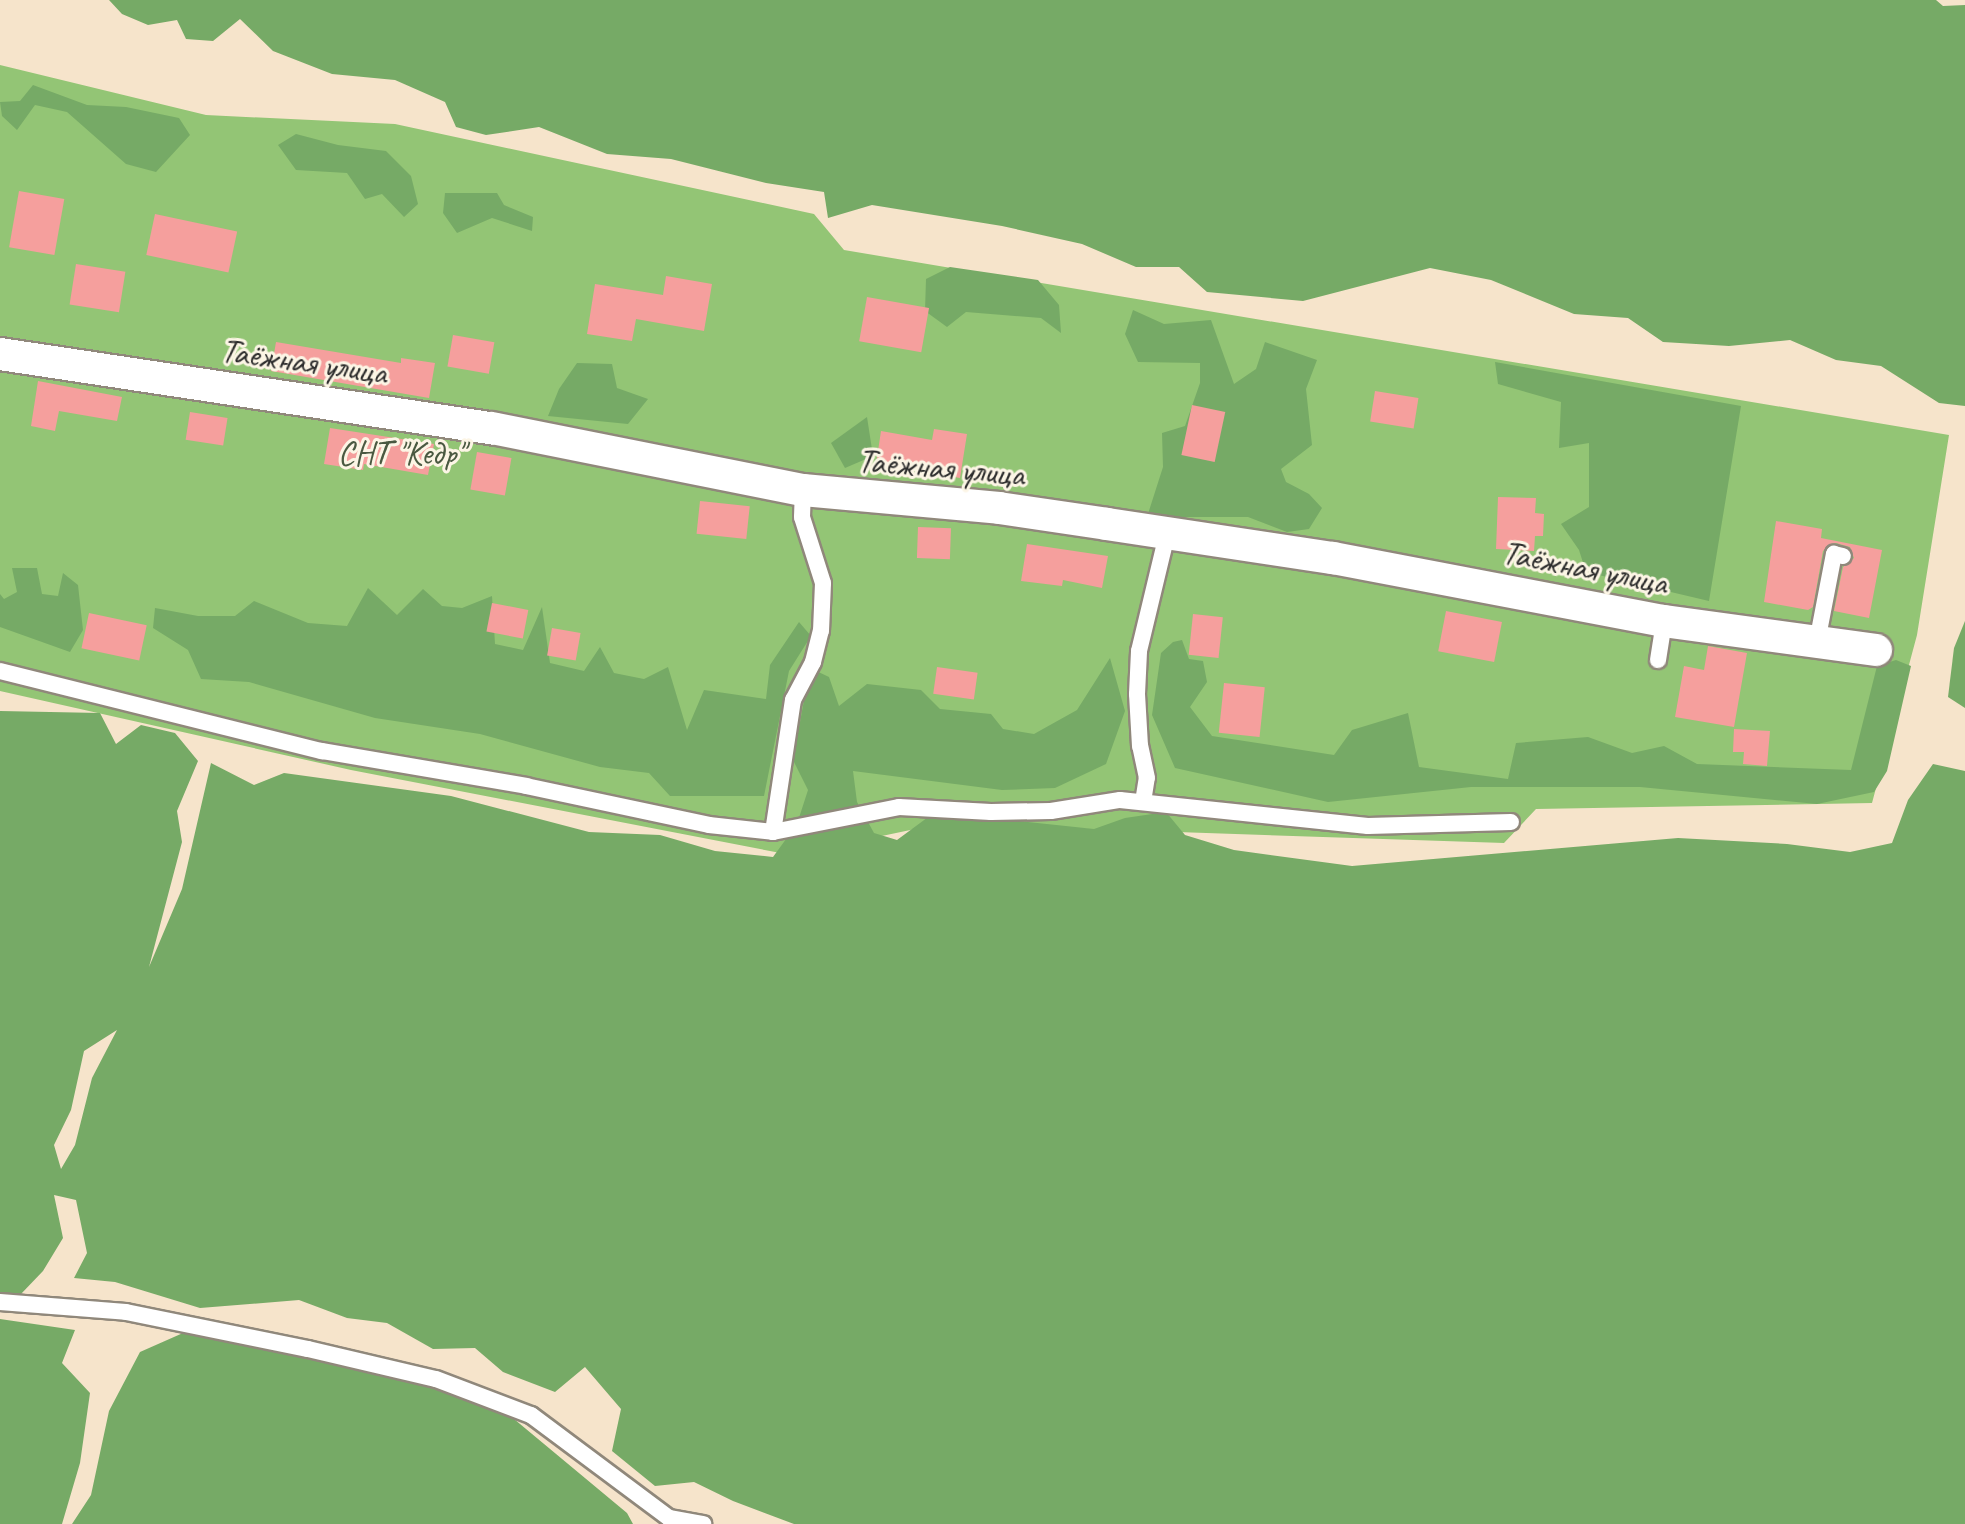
<!DOCTYPE html>
<meta charset="utf-8">
<style>
body{margin:0}
#map{position:relative;width:1965px;height:1524px;overflow:hidden;background:#f6e4cb;font-family:Caveat,sans-serif}
div>[style]{position:absolute}
[style*='--x']{left:calc(var(--x)*1px);top:calc(var(--y)*1px);width:calc(var(--w)*1px);rotate:calc(var(--a)*1deg)}
.green>*{inset:0;background:#93c575}
.forest>*{inset:0;background:#76aa66}
.building>*{inset:0;background:#f59f9d;transform-origin:0 0}
.roads{filter:drop-shadow(2px 0 #90887b) drop-shadow(-2px 0 #90887b) drop-shadow(0 2px #90887b) drop-shadow(0 -2px #90887b)}
.service>*{height:16px;margin:-8px;padding:0 8px;transform-origin:8px;border-radius:8px;background:#fff}
.minor>*{height:32px;margin:-16px;padding:0 16px;transform-origin:16px;border-radius:16px;background:#fff}
span{translate:-50% -50%;white-space:nowrap;text-align:center;line-height:1.15;-webkit-text-stroke:6px #fcf5e5;paint-order:stroke}
.street-label{font-size:34px;color:#2b2b2b}
.park-label{font-size:34px;color:#4a5941}
</style>
<div id="map">
<div class="green">
<div style="clip-path:polygon(0 65px,206px 115px,395px 124px,814px 214px,844px 250px,1949px 435px,1917px 635px,1872px 803px,1536px 809px,1504px 843px,939px 824px,791px 855px,351px 770px,0 691px)"></div>
</div>
<div class="forest">
<div style="clip-path:polygon(109px 0,1936px 0,1943px 6px,1965px 5px,1965px 406px,1939px 403px,1881px 366px,1836px 360px,1790px 340px,1729px 346px,1663px 342px,1628px 318px,1574px 314px,1491px 280px,1430px 268px,1303px 301px,1207px 292px,1179px 267px,1136px 267px,1082px 244px,1002px 226px,872px 205px,828px 218px,824px 192px,766px 183px,671px 159px,607px 154px,539px 127px,486px 135px,456px 127px,445px 102px,395px 80px,332px 74px,273px 51px,240px 19px,213px 41px,186px 39px,177px 20px,148px 25px,122px 14px)"></div>
<div style="clip-path:polygon(33px 85px,87px 105px,126px 107px,179px 118px,190px 135px,156px 172px,126px 164px,67px 112px,35px 105px,17px 130px,2px 116px,0 102px,20px 101px)"></div>
<div style="clip-path:polygon(296px 134px,338px 145px,386px 151px,411px 176px,418px 204px,404px 217px,382px 194px,365px 199px,347px 173px,296px 170px,278px 145px)"></div>
<div style="clip-path:polygon(445px 193px,497px 193px,504px 205px,533px 217px,532px 231px,492px 218px,457px 233px,443px 213px)"></div>
<div style="clip-path:polygon(950px 267px,1038px 280px,1059px 305px,1061px 333px,1041px 318px,966px 312px,947px 327px,925px 311px,926px 279px)"></div>
<div style="clip-path:polygon(1133px 310px,1164px 324px,1211px 320px,1234px 384px,1256px 369px,1265px 342px,1317px 360px,1306px 389px,1312px 445px,1281px 469px,1286px 482px,1309px 494px,1322px 508px,1309px 529px,1287px 532px,1248px 517px,1147px 517px,1163px 467px,1162px 433px,1185px 426px,1200px 383px,1200px 363px,1138px 362px,1125px 334px)"></div>
<div style="clip-path:polygon(1495px 362px,1741px 406px,1709px 601px,1586px 572px,1579px 550px,1561px 524px,1589px 507px,1589px 443px,1559px 448px,1561px 402px,1498px 384px)"></div>
<div style="clip-path:polygon(577px 363px,612px 364px,617px 388px,648px 399px,628px 424px,548px 416px,559px 389px)"></div>
<div style="clip-path:polygon(867px 417px,873px 456px,845px 468px,831px 443px)"></div>
<div style="clip-path:polygon(12px 568px,37px 568px,42px 594px,58px 596px,63px 573px,78px 585px,83px 630px,70px 652px,0 627px,0 594px,4px 599px,17px 592px)"></div>
<div style="clip-path:polygon(368px 588px,397px 615px,423px 589px,442px 606px,462px 608px,492px 596px,495px 644px,523px 650px,542px 607px,550px 663px,584px 671px,600px 647px,614px 673px,644px 679px,668px 667px,687px 730px,704px 690px,766px 699px,770px 665px,799px 622px,811px 636px,789px 671px,764px 796px,670px 796px,649px 773px,600px 767px,480px 734px,375px 718px,249px 682px,201px 679px,188px 650px,153px 628px,155px 608px,198px 616px,235px 616px,254px 601px,308px 623px,347px 626px)"></div>
<div style="clip-path:polygon(1965px 621px,1965px 708px,1948px 697px,1954px 648px)"></div>
<div style="clip-path:polygon(1182px 640px,1189px 659px,1203px 661px,1207px 682px,1190px 707px,1212px 736px,1334px 755px,1352px 730px,1408px 713px,1419px 767px,1508px 779px,1516px 743px,1588px 737px,1632px 753px,1664px 746px,1697px 764px,1851px 770px,1877px 666px,1896px 660px,1911px 666px,1887px 771px,1874px 792px,1817px 804px,1640px 787px,1471px 787px,1328px 802px,1175px 768px,1152px 715px,1161px 653px,1173px 642px)"></div>
<div style="clip-path:polygon(evenodd,1110px 658px,1125px 711px,1106px 764px,1055px 788px,1002px 790px,853px 771px,857px 802px,874px 833px,897px 840px,935px 812px,1094px 829px,1125px 818px,1166px 812px,1185px 835px,1234px 850px,1352px 866px,1678px 838px,1787px 844px,1850px 852px,1892px 843px,1908px 800px,1933px 764px,1965px 771px,1965px 1524px,794px 1524px,733px 1501px,694px 1482px,655px 1486px,612px 1451px,621px 1409px,585px 1367px,555px 1392px,503px 1372px,475px 1348px,433px 1349px,387px 1323px,347px 1318px,299px 1300px,200px 1308px,115px 1282px,74px 1278px,87px 1253px,76px 1200px,54px 1195px,63px 1238px,43px 1271px,20px 1295px,0 1294px,0 711px,100px 713px,116px 744px,141px 725px,175px 733px,198px 761px,177px 811px,182px 842px,149px 967px,182px 889px,211px 763px,254px 785px,284px 773px,451px 796px,589px 832px,660px 835px,715px 851px,773px 857px,797px 824px,808px 790px,793px 760px,810px 668px,829px 677px,839px 706px,867px 684px,921px 690px,940px 709px,991px 714px,1003px 729px,1034px 734px,1077px 710px,1110px 658px,117px 1030px,92px 1078px,75px 1145px,61px 1169px,54px 1145px,71px 1110px,84px 1051px,117px 1030px)"></div>
<div style="clip-path:polygon(0 1319px,75px 1330px,62px 1363px,90px 1393px,80px 1463px,62px 1524px,0 1524px)"></div>
<div style="clip-path:polygon(183px 1333px,433px 1383px,514px 1419px,627px 1513px,633px 1524px,72px 1524px,91px 1495px,109px 1411px,140px 1352px)"></div>
</div>
<div class="building">
<div style="left:19px;top:191px;width:46px;height:57px;rotate:10deg"></div>
<div style="left:155px;top:214px;width:84px;height:42px;rotate:12deg"></div>
<div style="left:76px;top:264px;width:50px;height:41px;rotate:9deg"></div>
<div style="clip-path:polygon(666px 276px,712px 284px,704px 331px,636px 319px,632px 341px,587px 334px,595px 284px,663px 295px)"></div>
<div style="left:867px;top:297px;width:63px;height:45px;rotate:10deg"></div>
<div style="left:453px;top:335px;width:42px;height:32px;rotate:10deg"></div>
<div style="clip-path:polygon(276px 342px,401px 363px,401px 358px,435px 363px,429px 398px,271px 371px)"></div>
<div style="clip-path:polygon(38px 381px,122px 397px,117px 421px,59px 411px,55px 431px,31px 426px)"></div>
<div style="left:1375px;top:391px;width:44px;height:31px;rotate:9deg"></div>
<div style="left:1192px;top:405px;width:34px;height:51px;rotate:12deg"></div>
<div style="left:190px;top:412px;width:38px;height:28px;rotate:9deg"></div>
<div style="clip-path:polygon(330px 428px,434px 444px,428px 475px,364px 464px,363px 470px,324px 464px)"></div>
<div style="clip-path:polygon(934px 429px,967px 434px,960px 478px,914px 470px,913px 478px,875px 471px,881px 431px,932px 440px)"></div>
<div style="left:477px;top:452px;width:35px;height:38px;rotate:10deg"></div>
<div style="clip-path:polygon(1498px 497px,1536px 498px,1535px 513px,1544px 514px,1543px 536px,1535px 536px,1534px 551px,1496px 549px)"></div>
<div style="left:700px;top:501px;width:50px;height:33px;rotate:6deg"></div>
<div style="clip-path:polygon(1776px 521px,1822px 529px,1821px 538px,1882px 550px,1869px 618px,1834px 611px,1843px 567px,1854px 558px,1850px 547px,1836px 543px,1830px 544px,1823px 551px,1813px 607px,1808px 610px,1764px 602px)"></div>
<div style="left:918px;top:527px;width:33px;height:31px;rotate:2deg"></div>
<div style="clip-path:polygon(1027px 544px,1108px 556px,1102px 588px,1063px 580px,1062px 586px,1021px 581px)"></div>
<div style="left:492px;top:603px;width:37px;height:29px;rotate:11deg"></div>
<div style="left:1446px;top:611px;width:57px;height:41px;rotate:11deg"></div>
<div style="left:89px;top:613px;width:59px;height:36px;rotate:12deg"></div>
<div style="left:1193px;top:614px;width:30px;height:41px;rotate:6deg"></div>
<div style="left:552px;top:628px;width:29px;height:28px;rotate:10deg"></div>
<div style="clip-path:polygon(1708px 646px,1747px 653px,1734px 727px,1675px 717px,1684px 666px,1704px 670px)"></div>
<div style="left:937px;top:667px;width:41px;height:27px;rotate:8deg"></div>
<div style="left:1224px;top:683px;width:41px;height:50px;rotate:6deg"></div>
<div style="clip-path:polygon(1734px 729px,1770px 731px,1767px 766px,1743px 764px,1744px 752px,1733px 752px)"></div>
</div>
<div class="roads">
<div class="service">
<div style="--x:1817;--y:642;--w:90;--a:-79.1"></div>
<div style="--x:1834;--y:554;--w:9;--a:13"></div>
<div style="--x:1658;--y:660;--w:39;--a:-81"></div>
<div style="--x:0;--y:671;--w:332;--a:14"></div>
<div style="--x:322;--y:751;--w:207;--a:9.7"></div>
<div style="--x:526;--y:786;--w:187;--a:12"></div>
<div style="--x:709;--y:825;--w:64;--a:6.2"></div>
<div style="--x:773;--y:832;--w:128;--a:-11.2"></div>
<div style="--x:899;--y:807;--w:92;--a:3.1"></div>
<div style="--x:991;--y:812;--w:60;--a:-1"></div>
<div style="--x:1051;--y:811;--w:70;--a:-9.1"></div>
<div style="--x:1120;--y:800;--w:249;--a:6"></div>
<div style="--x:1368;--y:826;--w:143;--a:-1.6"></div>
<div style="--x:1143;--y:802;--w:24;--a:-81"></div>
<div style="--x:1147;--y:778;--w:33;--a:-102"></div>
<div style="--x:1140;--y:746;--w:52;--a:-93.3"></div>
<div style="--x:1137;--y:694;--w:43;--a:-87.3"></div>
<div style="--x:1139;--y:651;--w:120;--a:-76.5"></div>
<div style="--x:773;--y:832;--w:134;--a:-81.4"></div>
<div style="--x:793;--y:700;--w:43;--a:-62.2"></div>
<div style="--x:813;--y:662;--w:32;--a:-76"></div>
<div style="--x:821;--y:631;--w:48;--a:-87.6"></div>
<div style="--x:823;--y:583;--w:69;--a:-107.7"></div>
<div style="--x:802;--y:517;--w:27;--a:-88"></div>
<div style="--x:0;--y:1302;--w:126;--a:4.5"></div>
<div style="--x:126;--y:1312;--w:186;--a:11.5"></div>
<div style="--x:308;--y:1349;--w:131;--a:13.2"></div>
<div style="--x:436;--y:1379;--w:102;--a:20.8"></div>
<div style="--x:531;--y:1415;--w:172;--a:36.7"></div>
<div style="--x:669;--y:1518;--w:35;--a:10"></div>
</div>
<div class="minor">
<div style="--x:0;--y:354;--w:498;--a:8.6"></div>
<div style="--x:492;--y:428;--w:317;--a:11.3"></div>
<div style="--x:803;--y:490;--w:197;--a:5.2"></div>
<div style="--x:999;--y:508;--w:109;--a:8.4"></div>
<div style="--x:1107;--y:524;--w:229;--a:8.6"></div>
<div style="--x:1333;--y:558;--w:337;--a:10.8"></div>
<div style="--x:1664;--y:621;--w:214;--a:7.8"></div>
</div>
</div>
<div class="street-label">
<span style="left:304px;top:361px;rotate:8deg">Таёжная улица</span>
<span style="left:941px;top:467px;rotate:5deg">Таёжная улица</span>
<span style="left:1585px;top:567px;rotate:11deg">Таёжная улица</span>
</div>
<div class="park-label">
<span style="left:401px;top:453px">СНТ "Кедр"</span>
</div>
</div>
